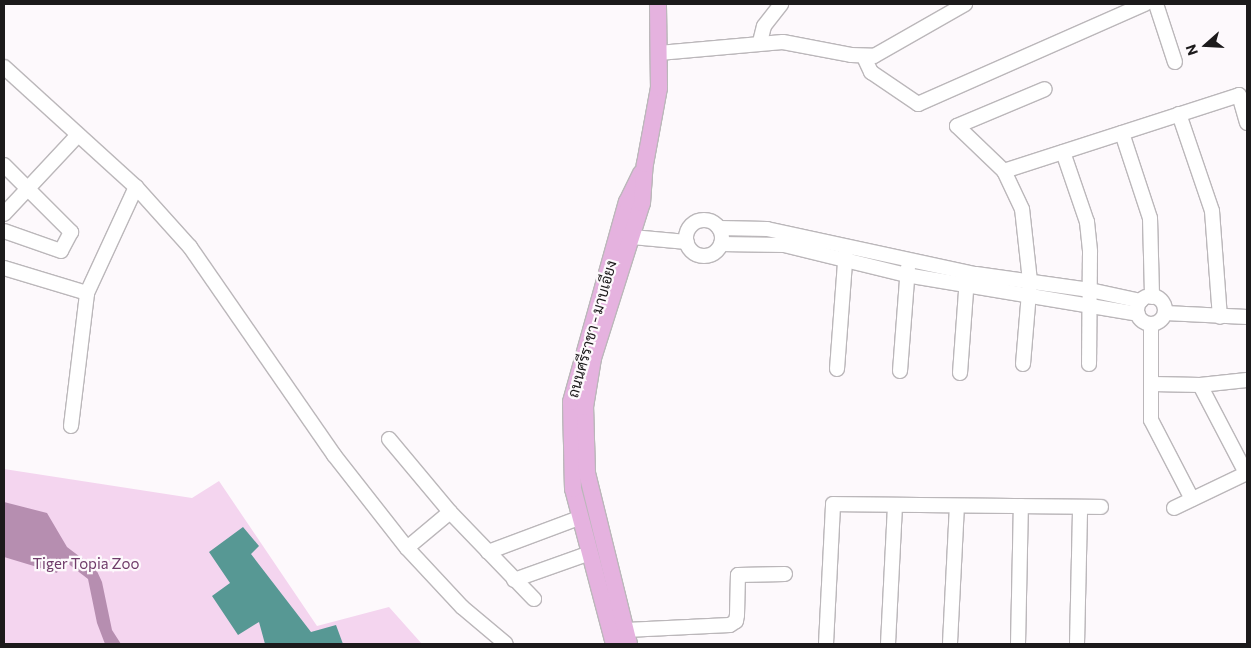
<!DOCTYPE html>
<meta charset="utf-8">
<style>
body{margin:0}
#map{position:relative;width:1251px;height:648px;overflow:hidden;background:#fdf9fc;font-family:Commissioner,Sarabun,sans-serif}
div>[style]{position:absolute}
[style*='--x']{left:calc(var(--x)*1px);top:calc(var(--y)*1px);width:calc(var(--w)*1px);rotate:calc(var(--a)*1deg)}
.green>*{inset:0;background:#f4d5ef}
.water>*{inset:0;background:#b68eb0}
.building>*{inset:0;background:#579894}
.roads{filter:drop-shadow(1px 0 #bbb7ba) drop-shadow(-1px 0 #bbb7ba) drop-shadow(0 1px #bbb7ba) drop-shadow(0 -1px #bbb7ba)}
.minor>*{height:14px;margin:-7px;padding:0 7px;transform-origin:7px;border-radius:7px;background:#fff}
.minor>.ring{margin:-7px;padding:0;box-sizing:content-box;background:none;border:14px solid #fff;border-radius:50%}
.major>*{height:16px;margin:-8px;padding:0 8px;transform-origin:8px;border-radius:8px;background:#e5b2df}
span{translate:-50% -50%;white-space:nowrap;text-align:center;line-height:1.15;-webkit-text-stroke:4.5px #fdf9fc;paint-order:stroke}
.street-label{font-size:15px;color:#1c1a1b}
.park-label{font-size:15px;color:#6f3b69}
.frame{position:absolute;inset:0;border:5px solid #1c1a1b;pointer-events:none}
.north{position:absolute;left:1181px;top:20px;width:50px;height:50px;-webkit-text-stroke:4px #fdf9fc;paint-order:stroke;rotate:251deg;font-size:14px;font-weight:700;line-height:20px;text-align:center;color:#1c1a1b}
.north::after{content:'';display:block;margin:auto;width:18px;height:22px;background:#1c1a1b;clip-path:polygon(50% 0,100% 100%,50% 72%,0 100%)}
</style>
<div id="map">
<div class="green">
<div style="clip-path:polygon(4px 469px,192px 498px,219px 481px,317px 626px,389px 607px,422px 644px,4px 644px)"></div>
</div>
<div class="water">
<div style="clip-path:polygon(4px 502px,47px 513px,67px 547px,96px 569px,102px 582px,112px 630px,121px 644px,105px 644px,97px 623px,88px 579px,62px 559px,57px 573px,4px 557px)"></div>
</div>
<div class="building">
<div style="clip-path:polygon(243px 527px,259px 546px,251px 554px,311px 632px,336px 625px,343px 644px,265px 644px,259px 622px,238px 635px,212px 596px,230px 583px,209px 552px)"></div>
</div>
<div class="roads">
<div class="minor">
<div style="--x:1156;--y:4;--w:61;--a:71.9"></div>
<div style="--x:760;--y:42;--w:16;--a:-76"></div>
<div style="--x:764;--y:26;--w:28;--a:-52"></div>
<div style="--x:659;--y:53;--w:124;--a:-5.1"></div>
<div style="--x:783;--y:42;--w:69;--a:10.8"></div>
<div style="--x:851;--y:55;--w:23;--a:2"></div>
<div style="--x:874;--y:56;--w:105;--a:-29.7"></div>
<div style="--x:864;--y:57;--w:17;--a:65"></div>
<div style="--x:871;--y:72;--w:57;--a:34.2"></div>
<div style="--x:918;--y:104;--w:248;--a:-23.8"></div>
<div style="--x:4;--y:67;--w:178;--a:42.3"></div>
<div style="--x:136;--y:187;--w:81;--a:48"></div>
<div style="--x:190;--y:247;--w:253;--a:55.3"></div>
<div style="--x:334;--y:455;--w:118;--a:51.9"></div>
<div style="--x:407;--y:548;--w:81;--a:47"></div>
<div style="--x:462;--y:607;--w:57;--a:40.1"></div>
<div style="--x:1179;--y:114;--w:102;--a:71.2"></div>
<div style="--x:1212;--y:211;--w:106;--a:85.7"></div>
<div style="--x:1122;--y:133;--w:89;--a:71.8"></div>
<div style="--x:1150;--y:218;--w:79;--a:88.5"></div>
<div style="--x:1063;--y:152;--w:74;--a:71.1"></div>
<div style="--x:1087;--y:222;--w:30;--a:84"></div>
<div style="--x:1090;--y:252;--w:112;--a:90.5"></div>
<div style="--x:4;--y:165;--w:95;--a:45"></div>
<div style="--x:71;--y:232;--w:21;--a:118"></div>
<div style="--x:61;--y:251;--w:60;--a:-160.7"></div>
<div style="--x:1004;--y:171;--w:247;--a:-17.9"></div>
<div style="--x:1239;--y:95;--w:29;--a:74"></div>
<div style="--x:4;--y:214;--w:108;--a:-46.9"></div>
<div class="ring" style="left:686px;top:220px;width:22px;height:22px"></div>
<div style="--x:719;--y:228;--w:48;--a:1.2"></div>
<div style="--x:767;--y:229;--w:214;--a:12.2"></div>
<div style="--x:976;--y:274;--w:115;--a:8"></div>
<div style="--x:1090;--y:290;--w:52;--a:12.2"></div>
<div style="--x:632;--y:237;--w:55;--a:5.2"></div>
<div style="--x:721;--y:244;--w:63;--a:0.9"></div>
<div style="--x:784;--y:245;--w:126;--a:13.8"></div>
<div style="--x:906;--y:275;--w:235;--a:9.5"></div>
<div style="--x:4;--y:268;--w:87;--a:16.8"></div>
<div class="ring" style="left:1137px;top:296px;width:14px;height:14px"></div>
<div style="--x:1165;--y:313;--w:82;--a:2.8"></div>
<div style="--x:1151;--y:324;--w:96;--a:90"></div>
<div style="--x:1151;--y:420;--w:89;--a:62.6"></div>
<div style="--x:1023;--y:364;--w:83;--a:-85.2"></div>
<div style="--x:1030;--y:281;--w:72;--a:-96.3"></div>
<div style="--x:1022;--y:209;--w:42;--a:-115.3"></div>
<div style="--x:1004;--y:171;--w:65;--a:-136.2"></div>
<div style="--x:957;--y:126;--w:95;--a:-22.8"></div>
<div style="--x:837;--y:369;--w:119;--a:-85.7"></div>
<div style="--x:900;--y:371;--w:104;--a:-85.6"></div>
<div style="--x:960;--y:373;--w:96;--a:-85.8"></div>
<div style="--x:1153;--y:384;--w:47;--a:1.2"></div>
<div style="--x:1200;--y:385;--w:47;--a:-6.1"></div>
<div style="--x:1200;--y:385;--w:99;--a:62.4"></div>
<div style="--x:71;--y:426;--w:134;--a:-83.1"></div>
<div style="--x:87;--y:293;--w:117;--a:-65.2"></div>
<div style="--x:389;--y:439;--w:95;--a:50.1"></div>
<div style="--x:450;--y:512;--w:121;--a:46"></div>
<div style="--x:1174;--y:508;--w:81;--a:-25.6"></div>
<div style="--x:407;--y:548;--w:56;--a:-39.9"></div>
<div style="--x:488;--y:552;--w:97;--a:-20.5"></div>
<div style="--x:514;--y:580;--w:81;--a:-19.6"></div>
<div style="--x:626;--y:630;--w:104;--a:-2.8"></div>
<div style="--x:730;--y:625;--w:7;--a:-34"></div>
<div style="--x:736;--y:621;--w:6;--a:-81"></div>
<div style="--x:737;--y:615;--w:40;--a:-88.6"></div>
<div style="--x:738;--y:575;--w:47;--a:-1.2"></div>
<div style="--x:950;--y:643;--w:137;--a:-87.1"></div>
<div style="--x:826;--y:644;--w:140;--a:-87.1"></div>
<div style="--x:833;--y:504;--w:268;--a:0.6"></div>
<div style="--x:888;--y:644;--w:139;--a:-87.1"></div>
<div style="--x:1018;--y:644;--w:138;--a:-88.8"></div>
<div style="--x:1077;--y:644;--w:137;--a:-88.7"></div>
</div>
<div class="major">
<div style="--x:614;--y:644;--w:160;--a:-104.8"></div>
<div style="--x:573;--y:489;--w:87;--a:-91.3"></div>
<div style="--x:571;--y:402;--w:208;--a:-74.4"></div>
<div style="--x:627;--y:202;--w:32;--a:-64"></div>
<div style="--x:629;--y:644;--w:176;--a:-103.8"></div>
<div style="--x:587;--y:473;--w:66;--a:-91.7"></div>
<div style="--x:585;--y:407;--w:50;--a:-80.7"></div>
<div style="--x:593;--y:358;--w:163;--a:-72.5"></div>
<div style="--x:642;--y:203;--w:39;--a:-86"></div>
<div style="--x:645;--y:164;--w:77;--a:-79.6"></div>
<div style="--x:659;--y:88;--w:84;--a:-90.7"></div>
</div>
</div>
<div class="street-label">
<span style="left:592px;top:329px;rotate:-74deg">ถนนศรีราชา - มาบเอียง</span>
</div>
<div class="park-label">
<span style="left:86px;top:564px">Tiger Topia Zoo</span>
</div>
<div class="frame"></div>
<div class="north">N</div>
</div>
